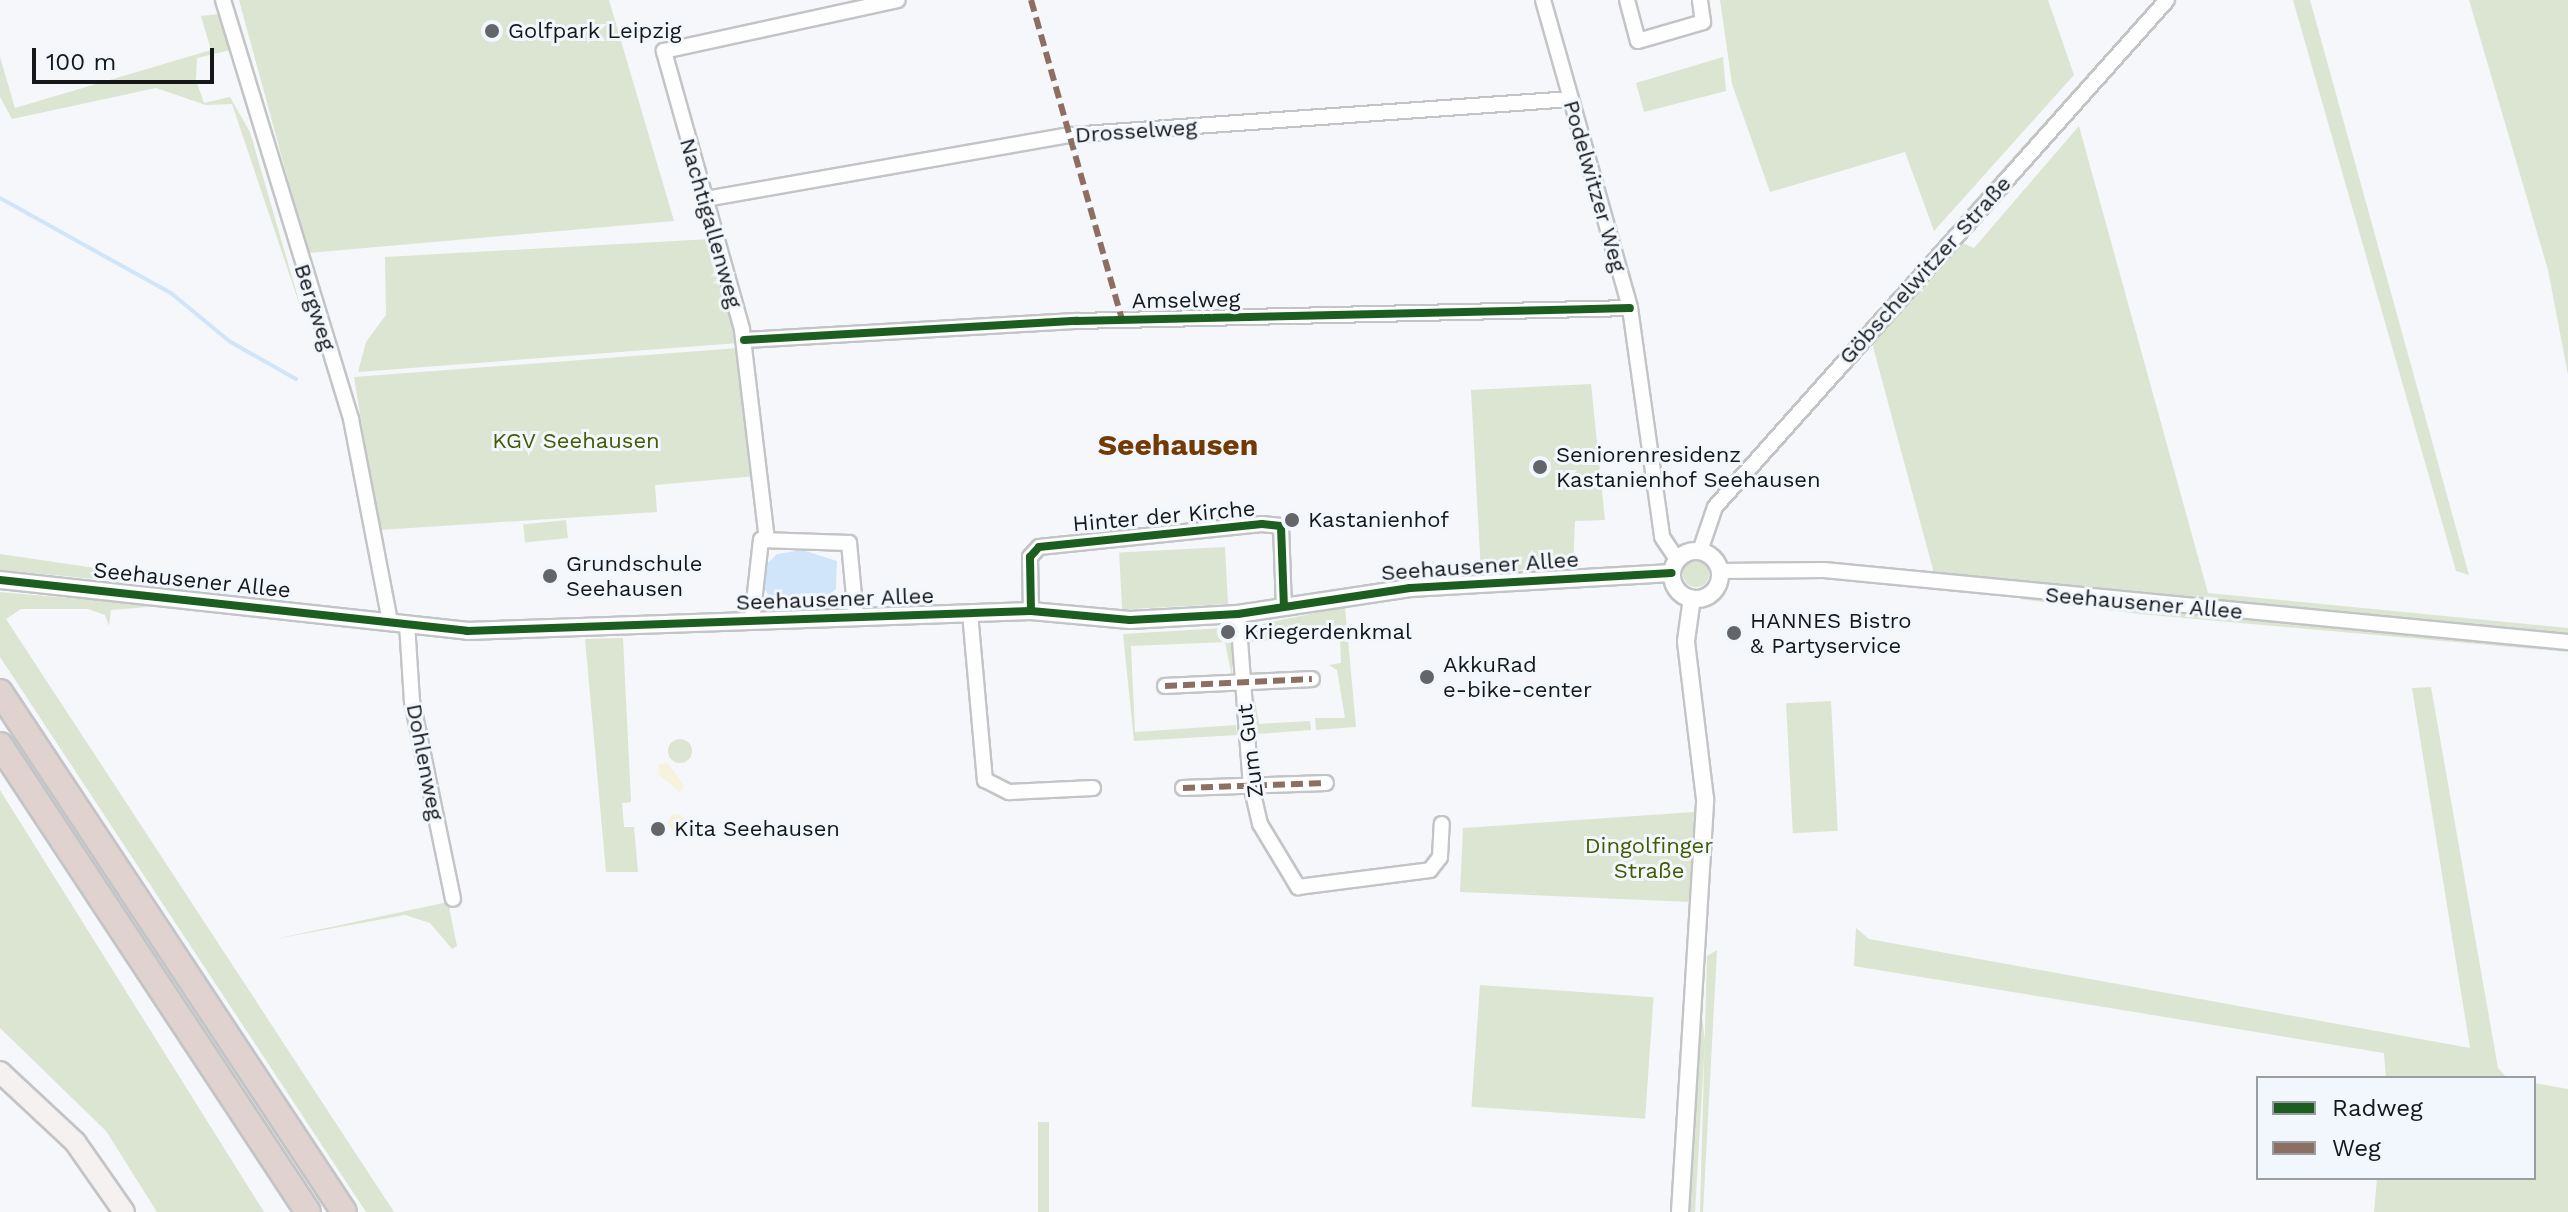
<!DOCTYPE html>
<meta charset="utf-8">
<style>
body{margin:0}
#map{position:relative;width:2568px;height:1212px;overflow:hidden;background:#f5f7fa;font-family:"Work Sans",sans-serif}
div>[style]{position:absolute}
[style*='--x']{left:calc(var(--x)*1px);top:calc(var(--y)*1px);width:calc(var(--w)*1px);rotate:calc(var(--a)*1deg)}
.green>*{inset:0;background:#dce5d1;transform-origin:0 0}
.round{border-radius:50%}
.sand>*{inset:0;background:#f6f2de}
.water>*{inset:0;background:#d0e5f9}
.stream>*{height:4px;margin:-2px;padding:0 2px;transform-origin:2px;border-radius:2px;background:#d0e5f9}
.roads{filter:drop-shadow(2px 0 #c2c4c6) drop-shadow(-2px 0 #c2c4c6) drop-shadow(0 2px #c2c4c6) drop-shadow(0 -2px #c2c4c6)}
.minor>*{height:14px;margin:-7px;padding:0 7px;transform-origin:7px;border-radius:7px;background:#fefefe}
.tertiary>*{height:16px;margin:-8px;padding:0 8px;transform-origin:8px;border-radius:8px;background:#fefefe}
.tertiary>.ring{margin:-8px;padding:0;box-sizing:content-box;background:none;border:16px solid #fefefe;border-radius:50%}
.secondary>*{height:20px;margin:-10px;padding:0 10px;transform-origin:10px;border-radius:10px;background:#f5f1f0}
.motorway>*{height:24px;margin:-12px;padding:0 12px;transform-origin:12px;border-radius:12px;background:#e0d2cf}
.quiet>*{height:6px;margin-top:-3px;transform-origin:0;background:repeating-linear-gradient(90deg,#8d6e63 0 12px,transparent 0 18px)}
.cycleway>*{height:8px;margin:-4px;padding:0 4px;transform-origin:4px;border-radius:4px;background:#1b5e20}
.dots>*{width:22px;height:22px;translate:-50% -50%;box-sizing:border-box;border:4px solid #f2f7fd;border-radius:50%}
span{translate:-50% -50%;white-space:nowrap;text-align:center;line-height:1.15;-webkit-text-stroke:6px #f2f7fd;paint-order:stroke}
.poi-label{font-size:22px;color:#151719}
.left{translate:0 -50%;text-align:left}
.street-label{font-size:22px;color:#151719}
.park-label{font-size:22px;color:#425a00}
.district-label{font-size:30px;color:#733a04;font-weight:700}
.legend{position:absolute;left:2256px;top:1076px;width:280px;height:104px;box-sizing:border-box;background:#f2f7fd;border:2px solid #9a9da2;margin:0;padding:10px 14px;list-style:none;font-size:24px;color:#151719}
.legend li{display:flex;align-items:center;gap:16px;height:40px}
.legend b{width:40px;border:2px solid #9a9da2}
.scale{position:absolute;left:32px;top:48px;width:182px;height:36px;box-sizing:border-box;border:4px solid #151719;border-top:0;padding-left:10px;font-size:24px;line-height:28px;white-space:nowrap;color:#151719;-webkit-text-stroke:6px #f2f7fd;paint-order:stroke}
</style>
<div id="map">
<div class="green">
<div style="clip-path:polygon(239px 0,609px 0,674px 221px,308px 253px)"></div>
<div style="clip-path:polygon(1720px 0,2048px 0,2074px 75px,1934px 231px,1905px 152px,1770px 192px,1732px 84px)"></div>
<div style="clip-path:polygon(2293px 0,2310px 0,2469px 575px,2456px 571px)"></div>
<div style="clip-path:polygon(2469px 0,2568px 0,2568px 375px,2548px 270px)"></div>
<div style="clip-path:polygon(220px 14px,230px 50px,197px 58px,196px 80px,204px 103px,230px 97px,250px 132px,303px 315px,232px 104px,206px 105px,156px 88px,12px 119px,0 97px,0 57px,15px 108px,211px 50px,201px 16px)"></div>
<div style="clip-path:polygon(2137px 19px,2141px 22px,1944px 235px,2008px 163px)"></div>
<div style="clip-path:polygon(1723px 57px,1726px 91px,1644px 112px,1636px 83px)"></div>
<div style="clip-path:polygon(2079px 126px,2208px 593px,2568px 628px,2568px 637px,1935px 577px,1872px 343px,1960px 242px,1974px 248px)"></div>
<div style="clip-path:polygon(711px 239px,739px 343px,358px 372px,366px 342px,386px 315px,385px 257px)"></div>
<div style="clip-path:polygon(739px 348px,757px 476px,655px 485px,657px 512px,379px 530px,354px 377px)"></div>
<div style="clip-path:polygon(1591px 384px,1605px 520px,1575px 521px,1573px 567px,1481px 573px,1471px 390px)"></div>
<div style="left:566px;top:520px;width:18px;height:43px;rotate:84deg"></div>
<div style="left:1225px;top:547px;width:57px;height:106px;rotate:87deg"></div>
<div style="clip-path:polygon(0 554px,157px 577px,148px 584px,0 570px)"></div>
<div class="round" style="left:1683px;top:561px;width:26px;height:26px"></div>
<div style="clip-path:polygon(0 592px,160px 606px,111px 610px,109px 626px,105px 615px,88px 609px,21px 609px,6px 619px,394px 1212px,366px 1212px,0 657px)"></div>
<div style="clip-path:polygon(2020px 593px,2568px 643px,2568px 652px,2140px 614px,2020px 599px)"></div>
<div style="clip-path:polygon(1345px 607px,1356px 727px,1316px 730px,1315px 718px,1345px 718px,1337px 670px,1329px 665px,1341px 663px,1340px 637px,1252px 642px,1254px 677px,1251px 626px)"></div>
<div style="clip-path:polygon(1224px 628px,1225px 637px,1233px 637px,1232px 677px,1225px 642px,1131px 646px,1135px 732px,1236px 725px,1237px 735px,1134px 741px,1123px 634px)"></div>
<div style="clip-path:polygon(623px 638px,631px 802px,622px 803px,624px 827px,634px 827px,638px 872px,606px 872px,585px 639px)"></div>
<div style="clip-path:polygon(2431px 687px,2498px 1068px,2507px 1078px,2386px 1078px,2384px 1053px,1854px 966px,1856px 928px,1869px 939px,2470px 1048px,2412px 688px)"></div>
<div style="clip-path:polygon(1254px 695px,1259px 724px,1310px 721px,1311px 730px,1257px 734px)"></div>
<div style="left:1831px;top:701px;width:130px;height:45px;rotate:87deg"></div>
<div class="round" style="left:668px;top:739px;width:24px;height:24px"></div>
<div style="clip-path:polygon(0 790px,264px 1212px,157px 1212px,106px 1131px,0 1028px)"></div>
<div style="clip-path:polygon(1694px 812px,1690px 902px,1460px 892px,1463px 828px)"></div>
<div style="clip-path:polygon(448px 902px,457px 946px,452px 949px,430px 923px,405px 915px,275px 939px)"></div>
<div style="clip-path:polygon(1717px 950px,1703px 1212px,1700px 1212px,1707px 956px)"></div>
<div style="left:1480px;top:985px;width:174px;height:122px;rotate:4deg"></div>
<div style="clip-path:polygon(1699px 990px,1705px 1042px,1695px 1212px,1687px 1212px)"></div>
<div style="clip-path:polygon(2534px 1083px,2568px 1089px,2568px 1212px,2374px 1212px,2377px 1178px,2534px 1178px)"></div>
<div style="left:1038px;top:1122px;width:11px;height:90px"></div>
</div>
<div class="sand">
<div style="clip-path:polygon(668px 763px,684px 786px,680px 792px,658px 774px,659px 764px)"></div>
<div class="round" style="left:668px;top:814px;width:18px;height:18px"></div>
</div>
<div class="water">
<div style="clip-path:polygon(802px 550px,837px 561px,836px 589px,824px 600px,770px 598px,762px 584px,764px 567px,777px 554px)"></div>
</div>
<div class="stream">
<div style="--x:0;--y:198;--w:196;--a:29.1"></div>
<div style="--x:171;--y:293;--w:75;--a:39.6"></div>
<div style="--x:229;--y:341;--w:77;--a:29.6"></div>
</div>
<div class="roads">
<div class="minor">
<div style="--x:223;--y:0;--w:438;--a:73"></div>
<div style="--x:351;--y:419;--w:202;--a:79.1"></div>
<div style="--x:1543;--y:0;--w:320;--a:74.2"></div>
<div style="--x:1630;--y:308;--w:231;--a:82"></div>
<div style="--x:1662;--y:537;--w:27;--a:56"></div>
<div style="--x:1627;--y:0;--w:42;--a:75"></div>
<div style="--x:1638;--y:41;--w:68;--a:-16.3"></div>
<div style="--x:1703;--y:22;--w:22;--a:-98"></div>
<div style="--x:706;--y:199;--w:370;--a:-10"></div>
<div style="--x:1070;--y:135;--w:502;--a:-4.11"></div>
<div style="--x:744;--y:340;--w:333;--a:-3.3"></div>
<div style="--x:1076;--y:321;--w:554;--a:-1.34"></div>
<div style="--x:767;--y:540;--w:212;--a:-96.8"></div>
<div style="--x:742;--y:329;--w:289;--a:-105.7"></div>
<div style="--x:664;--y:51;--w:239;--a:-12.3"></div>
<div style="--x:1700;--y:551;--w:46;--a:-71.2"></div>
<div style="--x:1715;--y:507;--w:679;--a:-48.28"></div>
<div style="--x:1720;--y:571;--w:104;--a:-0.6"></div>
<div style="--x:1824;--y:570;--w:747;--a:5.53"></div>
<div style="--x:1031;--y:611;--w:54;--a:-91.1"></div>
<div style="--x:1030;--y:557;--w:13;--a:-48"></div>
<div style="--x:1039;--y:547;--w:224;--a:-5.9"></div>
<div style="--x:1262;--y:524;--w:19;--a:6"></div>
<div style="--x:1281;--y:526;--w:80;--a:87.9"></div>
<div style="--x:970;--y:613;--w:168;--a:84.9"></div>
<div style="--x:985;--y:780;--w:27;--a:27"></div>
<div style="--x:1009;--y:792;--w:84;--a:-2.7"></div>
<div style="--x:1238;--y:614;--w:171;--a:85.7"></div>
<div style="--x:1251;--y:785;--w:40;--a:77"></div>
<div style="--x:1260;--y:824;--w:74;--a:58.9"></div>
<div style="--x:1298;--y:887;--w:133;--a:-7.3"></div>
<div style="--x:1430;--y:870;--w:16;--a:-52"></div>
<div style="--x:1440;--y:857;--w:33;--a:-87"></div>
<div style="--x:752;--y:620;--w:81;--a:-83.6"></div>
<div style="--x:761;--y:540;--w:88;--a:2"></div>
<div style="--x:849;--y:543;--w:74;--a:84.6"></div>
<div style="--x:407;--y:624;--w:77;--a:86.3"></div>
<div style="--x:412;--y:701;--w:202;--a:78.3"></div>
<div style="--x:1165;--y:686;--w:147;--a:-2.7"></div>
<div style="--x:1183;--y:788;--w:143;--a:-2"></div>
</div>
<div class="tertiary">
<div class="ring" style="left:1672px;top:551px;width:32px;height:32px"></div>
<div style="--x:0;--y:580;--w:470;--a:6.2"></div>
<div style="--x:467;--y:631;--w:564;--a:-2.03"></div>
<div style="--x:1031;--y:611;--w:99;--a:5.2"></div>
<div style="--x:1130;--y:620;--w:108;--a:-3.2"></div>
<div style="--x:1238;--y:614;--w:174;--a:-8.6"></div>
<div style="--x:1410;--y:588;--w:262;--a:-3.3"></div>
<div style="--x:1680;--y:1212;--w:414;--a:-86.5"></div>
<div style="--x:1705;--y:799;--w:159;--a:-96.9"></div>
<div style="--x:1686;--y:641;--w:43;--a:-82.1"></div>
</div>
<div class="secondary">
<div style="--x:0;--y:1072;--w:103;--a:43"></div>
<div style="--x:75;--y:1142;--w:85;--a:55"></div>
</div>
<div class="motorway">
<div style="--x:0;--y:692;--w:623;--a:56.51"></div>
<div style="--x:0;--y:745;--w:559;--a:56.59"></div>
</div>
</div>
<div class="quiet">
<div style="--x:1031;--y:0;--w:332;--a:74.1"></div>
<div style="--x:1165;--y:686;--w:147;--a:-2.7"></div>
<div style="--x:1183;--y:788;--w:143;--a:-2"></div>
</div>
<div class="cycleway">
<div style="--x:744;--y:340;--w:333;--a:-3.3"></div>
<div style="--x:1076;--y:321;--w:554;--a:-1.34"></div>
<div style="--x:0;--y:580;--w:470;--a:6.2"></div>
<div style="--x:467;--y:631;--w:564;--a:-2.03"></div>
<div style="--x:1031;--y:611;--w:99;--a:5.2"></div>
<div style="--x:1130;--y:620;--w:108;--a:-3.2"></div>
<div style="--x:1238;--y:614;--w:174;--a:-8.6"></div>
<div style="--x:1410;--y:588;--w:262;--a:-3.3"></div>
<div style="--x:1031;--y:611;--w:54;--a:-91.1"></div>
<div style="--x:1030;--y:557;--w:13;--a:-48"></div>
<div style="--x:1039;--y:547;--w:224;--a:-5.9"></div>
<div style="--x:1262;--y:524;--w:19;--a:6"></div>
<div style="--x:1281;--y:526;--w:80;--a:87.9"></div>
</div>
<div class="dots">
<div style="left:492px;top:31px;background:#636568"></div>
<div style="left:1540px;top:467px;background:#636568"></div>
<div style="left:1292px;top:520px;background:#636568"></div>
<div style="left:550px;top:576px;background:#636568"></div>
<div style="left:1228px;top:632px;background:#636568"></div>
<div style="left:1734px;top:633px;background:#636568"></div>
<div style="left:1427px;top:677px;background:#636568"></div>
<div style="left:658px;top:829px;background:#636568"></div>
</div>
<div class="poi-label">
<span class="left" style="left:508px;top:31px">Golfpark Leipzig</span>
<span class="left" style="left:1556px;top:467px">Seniorenresidenz<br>Kastanienhof Seehausen</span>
<span class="left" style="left:1308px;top:520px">Kastanienhof</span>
<span class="left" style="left:566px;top:576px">Grundschule<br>Seehausen</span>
<span class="left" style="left:1750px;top:633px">HANNES Bistro<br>&amp; Partyservice</span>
<span class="left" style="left:1244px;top:632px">Kriegerdenkmal</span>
<span class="left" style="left:1443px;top:677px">AkkuRad<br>e-bike-center</span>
<span class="left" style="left:674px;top:829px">Kita Seehausen</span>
</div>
<div class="street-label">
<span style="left:1136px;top:131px;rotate:-4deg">Drosselweg</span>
<span style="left:1595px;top:186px;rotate:74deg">Podelwitzer Weg</span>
<span style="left:711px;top:223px;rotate:74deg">Nachtigallenweg</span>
<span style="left:1925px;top:270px;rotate:-48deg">Göbschelwitzer Straße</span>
<span style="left:1186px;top:300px;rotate:-1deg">Amselweg</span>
<span style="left:315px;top:307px;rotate:72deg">Bergweg</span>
<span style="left:1164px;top:516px;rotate:-5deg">Hinter der Kirche</span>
<span style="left:1480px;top:566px;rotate:-4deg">Seehausener Allee</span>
<span style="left:192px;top:580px;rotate:6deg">Seehausener Allee</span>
<span style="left:835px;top:599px;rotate:-2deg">Seehausener Allee</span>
<span style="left:2144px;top:603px;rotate:5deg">Seehausener Allee</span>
<span style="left:1250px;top:751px;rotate:-97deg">Zum Gut</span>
<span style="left:425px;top:762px;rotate:79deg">Dohlenweg</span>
</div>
<div class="park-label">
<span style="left:576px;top:441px">KGV Seehausen</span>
<span style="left:1649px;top:858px">Dingolfinger<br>Straße</span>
</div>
<div class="district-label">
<span style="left:1178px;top:445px">Seehausen</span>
</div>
<ul class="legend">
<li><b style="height:10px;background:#1b5e20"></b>Radweg</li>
<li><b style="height:10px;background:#8d6e63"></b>Weg</li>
</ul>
<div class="scale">100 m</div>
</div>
